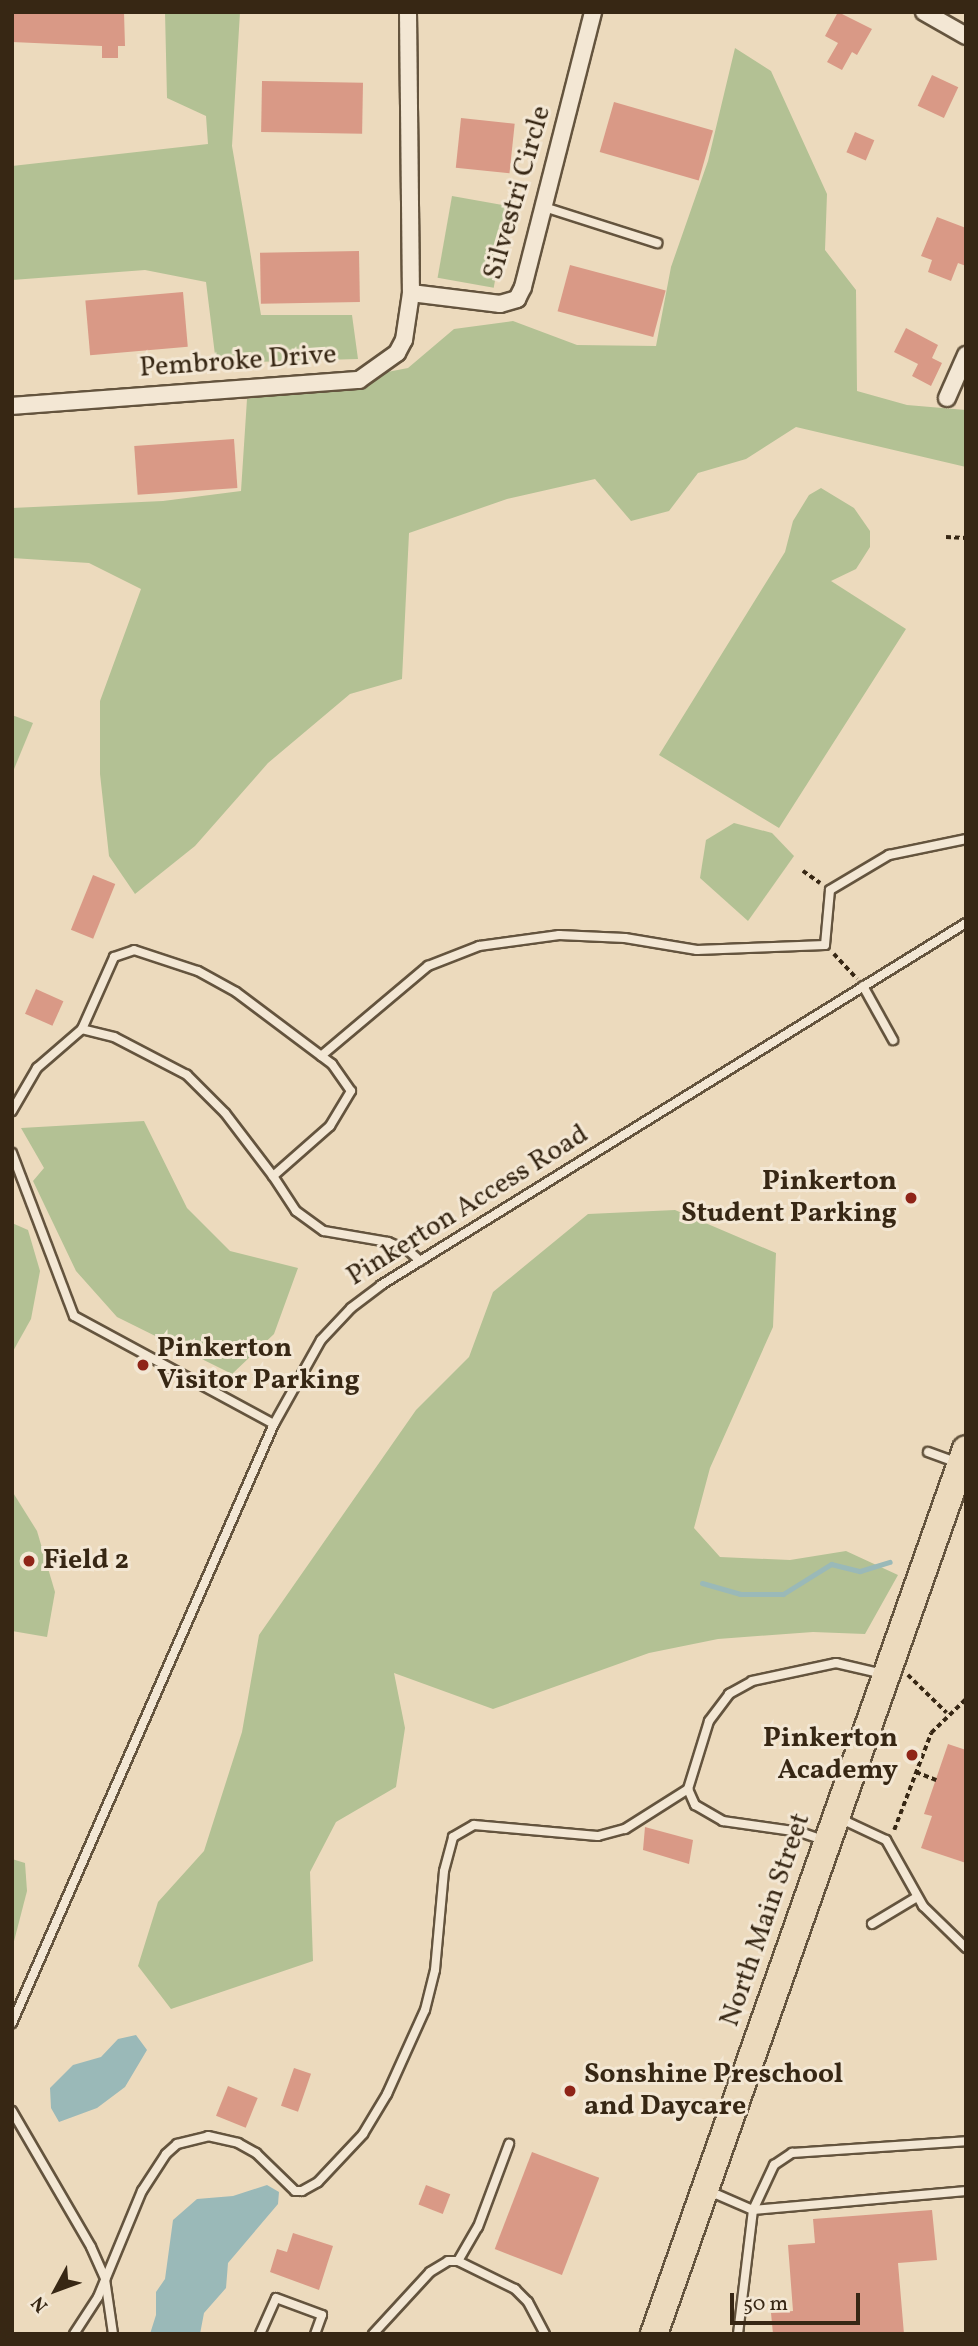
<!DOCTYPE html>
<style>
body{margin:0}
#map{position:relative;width:978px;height:2346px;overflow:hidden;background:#ecdabd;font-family:Vollkorn,serif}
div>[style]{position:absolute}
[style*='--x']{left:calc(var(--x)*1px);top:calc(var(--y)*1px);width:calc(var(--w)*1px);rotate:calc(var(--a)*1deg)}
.green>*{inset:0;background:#b3c194;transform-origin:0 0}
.water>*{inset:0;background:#9ab9b8}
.stream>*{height:5px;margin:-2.5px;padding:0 2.5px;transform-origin:2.5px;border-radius:2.5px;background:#9ab9b8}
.building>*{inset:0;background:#d99986;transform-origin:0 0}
.path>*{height:3.5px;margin-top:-1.75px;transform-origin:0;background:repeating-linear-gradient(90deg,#372714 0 5px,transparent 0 8.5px)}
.roads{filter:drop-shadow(2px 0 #64543e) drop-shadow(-2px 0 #64543e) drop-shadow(0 2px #64543e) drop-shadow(0 -2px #64543e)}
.lane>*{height:8px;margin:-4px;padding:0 4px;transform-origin:4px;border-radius:4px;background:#f3e7d4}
.street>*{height:16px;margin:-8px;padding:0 8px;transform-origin:8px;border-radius:8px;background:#f3e7d4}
.primary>*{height:26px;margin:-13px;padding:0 13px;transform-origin:13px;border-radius:13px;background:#ecdabd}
.dots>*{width:19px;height:19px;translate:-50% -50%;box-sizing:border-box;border:4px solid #f3e7d4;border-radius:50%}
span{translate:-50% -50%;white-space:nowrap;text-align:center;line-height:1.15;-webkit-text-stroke:6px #f3e7d4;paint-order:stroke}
.street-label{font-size:28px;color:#372714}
.poi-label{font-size:28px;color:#372714;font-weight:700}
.right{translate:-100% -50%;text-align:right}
.left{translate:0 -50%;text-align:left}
.frame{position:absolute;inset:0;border:14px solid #372714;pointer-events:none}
.north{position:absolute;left:21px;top:2255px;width:70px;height:70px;-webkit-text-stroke:5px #f3e7d4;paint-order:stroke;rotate:229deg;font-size:19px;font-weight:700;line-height:28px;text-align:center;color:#372714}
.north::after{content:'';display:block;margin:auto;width:24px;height:32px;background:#372714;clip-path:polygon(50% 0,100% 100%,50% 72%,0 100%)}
.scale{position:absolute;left:730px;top:2293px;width:130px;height:32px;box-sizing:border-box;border:4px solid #372714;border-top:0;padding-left:9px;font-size:21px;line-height:24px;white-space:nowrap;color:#372714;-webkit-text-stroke:5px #f3e7d4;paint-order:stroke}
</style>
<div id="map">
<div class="green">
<div style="clip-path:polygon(165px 12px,240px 12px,232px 146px,261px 315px,352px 315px,358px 359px,216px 363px,206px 282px,145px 270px,12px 280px,12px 166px,208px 144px,206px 116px,167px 98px)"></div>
<div style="clip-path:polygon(735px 48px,771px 71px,827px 194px,825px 250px,856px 290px,857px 391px,907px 405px,966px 410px,966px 467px,796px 427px,746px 459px,698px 473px,669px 511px,631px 521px,595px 479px,507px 499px,409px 533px,402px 679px,350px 694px,268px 763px,195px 846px,135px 894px,109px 856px,100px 774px,100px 701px,141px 589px,89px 563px,12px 558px,12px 508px,163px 501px,241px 491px,247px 399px,408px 368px,454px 329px,513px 321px,577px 345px,656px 346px,671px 267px,708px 161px)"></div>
<div style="left:452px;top:196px;width:57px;height:83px;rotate:10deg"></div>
<div style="clip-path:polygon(821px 488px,854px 508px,870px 531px,870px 547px,856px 569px,831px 581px,906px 629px,779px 828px,659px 755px,785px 552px,793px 521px,809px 495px)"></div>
<div style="clip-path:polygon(12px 715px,33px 723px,12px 774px)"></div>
<div style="clip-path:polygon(734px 823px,772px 833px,794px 856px,748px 921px,700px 878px,706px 840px)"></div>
<div style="clip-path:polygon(144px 1121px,187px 1208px,230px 1251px,298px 1268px,274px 1334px,232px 1374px,117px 1317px,76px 1271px,33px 1181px,44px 1168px,21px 1128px)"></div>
<div style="clip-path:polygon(675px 1210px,776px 1253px,773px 1327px,710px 1468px,694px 1528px,720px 1557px,790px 1560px,846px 1551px,898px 1575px,865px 1634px,813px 1632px,718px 1639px,649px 1653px,493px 1709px,394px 1673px,405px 1728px,396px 1787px,336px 1822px,310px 1872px,313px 1961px,171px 2009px,138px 1966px,158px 1902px,204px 1851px,242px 1732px,259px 1635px,416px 1410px,469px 1357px,493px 1292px,588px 1214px)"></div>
<div style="clip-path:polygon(12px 1223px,28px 1230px,40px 1271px,31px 1319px,12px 1353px)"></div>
<div style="clip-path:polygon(12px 1491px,37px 1531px,55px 1592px,47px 1637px,12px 1631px)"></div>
<div style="clip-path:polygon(12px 1859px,25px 1863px,27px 1891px,12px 1949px)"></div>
</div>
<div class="water">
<div style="clip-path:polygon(136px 2035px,147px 2050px,125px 2087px,97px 2108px,59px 2122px,51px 2108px,50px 2088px,73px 2065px,101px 2057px,118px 2039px)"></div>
<div style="clip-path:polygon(267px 2185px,279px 2192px,278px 2204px,228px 2263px,226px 2288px,204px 2313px,200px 2334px,150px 2334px,156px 2315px,156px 2292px,165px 2279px,173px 2220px,197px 2199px,233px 2196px)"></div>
</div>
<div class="stream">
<div style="--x:702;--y:1583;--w:40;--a:16"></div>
<div style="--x:740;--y:1594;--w:43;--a:0"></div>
<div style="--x:783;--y:1594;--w:57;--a:-32"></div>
<div style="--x:831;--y:1564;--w:30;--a:14"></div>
<div style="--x:860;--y:1571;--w:31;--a:-17"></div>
</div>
<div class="building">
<div style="clip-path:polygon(12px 12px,124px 12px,125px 46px,118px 46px,118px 58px,102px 58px,102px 46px,12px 42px)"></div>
<div style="clip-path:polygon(838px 12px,872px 29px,857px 55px,852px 52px,842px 70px,827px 62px,838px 43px,825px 36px)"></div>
<div style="left:932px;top:75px;width:29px;height:34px;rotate:25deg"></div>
<div style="left:262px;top:81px;width:101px;height:51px;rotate:1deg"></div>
<div style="left:614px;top:102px;width:103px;height:52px;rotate:16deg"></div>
<div style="left:461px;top:118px;width:54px;height:50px;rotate:6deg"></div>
<div style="left:855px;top:132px;width:21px;height:22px;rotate:23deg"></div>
<div style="clip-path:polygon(937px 217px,966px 228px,966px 266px,958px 263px,951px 281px,928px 272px,932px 260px,921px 256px)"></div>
<div style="left:359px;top:251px;width:51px;height:99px;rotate:89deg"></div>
<div style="left:570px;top:265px;width:99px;height:48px;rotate:15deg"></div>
<div style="left:183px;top:292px;width:55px;height:98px;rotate:85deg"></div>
<div style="clip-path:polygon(906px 328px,938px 345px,932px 358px,942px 363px,931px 386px,912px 376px,918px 364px,894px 352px)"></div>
<div style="left:234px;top:439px;width:49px;height:100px;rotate:86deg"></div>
<div style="left:93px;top:875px;width:24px;height:59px;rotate:22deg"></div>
<div style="left:36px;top:989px;width:30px;height:27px;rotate:24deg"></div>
<div style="clip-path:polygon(948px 1744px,966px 1750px,966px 1863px,921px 1848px,932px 1816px,924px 1814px)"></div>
<div style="clip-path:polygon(645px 1827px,693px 1840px,689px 1864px,643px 1850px)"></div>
<div style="left:294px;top:2068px;width:18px;height:40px;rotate:19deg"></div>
<div style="left:228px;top:2086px;width:32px;height:32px;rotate:22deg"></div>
<div style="left:532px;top:2152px;width:72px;height:104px;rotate:21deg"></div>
<div style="left:426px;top:2185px;width:26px;height:21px;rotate:21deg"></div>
<div style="clip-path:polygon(932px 2210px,937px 2260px,898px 2263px,904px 2334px,773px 2334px,771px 2313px,793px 2311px,788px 2245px,815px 2243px,813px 2219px)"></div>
<div style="clip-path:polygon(293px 2233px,333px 2246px,319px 2290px,270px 2272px,277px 2249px,287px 2252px)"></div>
</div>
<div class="path">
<div style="--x:946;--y:537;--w:20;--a:3"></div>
<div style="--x:803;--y:871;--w:21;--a:35"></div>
<div style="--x:834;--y:954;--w:34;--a:47"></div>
<div style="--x:908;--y:1675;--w:54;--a:44.3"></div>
<div style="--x:916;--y:1772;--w:22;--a:22"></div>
<div style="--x:894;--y:1830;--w:104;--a:-69.1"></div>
<div style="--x:931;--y:1733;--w:49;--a:-44.2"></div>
</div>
<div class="roads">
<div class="lane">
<div style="--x:544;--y:207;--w:119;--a:17.7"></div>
<div style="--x:863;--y:986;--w:62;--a:60.9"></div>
<div style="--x:321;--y:1056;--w:140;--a:-40.1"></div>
<div style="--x:428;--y:966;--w:55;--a:-21.4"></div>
<div style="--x:479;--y:946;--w:81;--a:-7.8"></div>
<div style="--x:559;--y:935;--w:66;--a:2.6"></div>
<div style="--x:625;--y:938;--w:73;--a:9.5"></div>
<div style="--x:697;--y:950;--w:128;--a:-2.2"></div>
<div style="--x:825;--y:945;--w:55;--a:-84.8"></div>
<div style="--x:830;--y:890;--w:69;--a:-30.7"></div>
<div style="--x:889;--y:855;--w:79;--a:-11.7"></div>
<div style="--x:12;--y:1111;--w:50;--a:-59.8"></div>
<div style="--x:37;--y:1068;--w:60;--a:-40.9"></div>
<div style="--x:82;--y:1029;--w:79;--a:-66"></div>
<div style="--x:114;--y:957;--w:21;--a:-19"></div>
<div style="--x:134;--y:950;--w:67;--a:18.2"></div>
<div style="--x:198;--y:971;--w:43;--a:28.9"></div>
<div style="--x:236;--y:992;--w:120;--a:36.9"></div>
<div style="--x:332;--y:1064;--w:33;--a:55"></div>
<div style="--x:351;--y:1091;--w:41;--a:121"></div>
<div style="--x:330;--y:1126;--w:76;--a:138.7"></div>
<div style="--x:273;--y:1176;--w:79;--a:-127.3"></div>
<div style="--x:225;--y:1113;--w:54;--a:-135"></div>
<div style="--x:187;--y:1075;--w:82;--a:-152.5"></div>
<div style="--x:114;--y:1037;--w:33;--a:-166"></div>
<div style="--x:12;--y:1153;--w:174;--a:69.2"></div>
<div style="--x:74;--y:1316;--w:227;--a:28.4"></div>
<div style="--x:274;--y:1424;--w:96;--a:-60.8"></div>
<div style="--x:321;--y:1340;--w:44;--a:-46.8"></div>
<div style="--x:351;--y:1308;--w:38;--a:-37"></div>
<div style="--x:381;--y:1285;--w:688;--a:-31.75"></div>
<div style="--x:273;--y:1176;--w:42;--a:56.7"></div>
<div style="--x:296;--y:1211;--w:34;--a:36"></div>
<div style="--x:324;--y:1231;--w:65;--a:9.8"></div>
<div style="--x:388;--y:1242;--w:23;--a:23"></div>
<div style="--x:409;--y:1251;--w:15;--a:42"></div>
<div style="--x:928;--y:1452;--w:30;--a:20"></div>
<div style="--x:839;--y:1818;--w:52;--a:25.1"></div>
<div style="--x:886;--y:1840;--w:76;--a:60.7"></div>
<div style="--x:923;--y:1906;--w:60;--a:44.3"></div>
<div style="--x:826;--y:1841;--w:28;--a:-161"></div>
<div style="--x:800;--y:1832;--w:78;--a:-171.9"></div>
<div style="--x:723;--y:1821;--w:32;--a:-150"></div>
<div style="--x:695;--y:1805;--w:17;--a:-114"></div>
<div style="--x:688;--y:1789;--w:71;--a:-72.8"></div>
<div style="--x:709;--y:1721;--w:34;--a:-53"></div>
<div style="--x:729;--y:1694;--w:26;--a:-29"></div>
<div style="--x:752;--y:1681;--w:86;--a:-12.1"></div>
<div style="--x:836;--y:1663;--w:48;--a:13.2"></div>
<div style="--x:872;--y:1924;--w:52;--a:-31"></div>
<div style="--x:12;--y:2023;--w:654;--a:-66.38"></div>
<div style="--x:12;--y:2111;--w:157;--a:59.8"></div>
<div style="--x:91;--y:2247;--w:35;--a:66"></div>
<div style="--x:105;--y:2279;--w:56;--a:81.7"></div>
<div style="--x:709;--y:2191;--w:48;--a:23.4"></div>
<div style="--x:753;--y:2210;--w:125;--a:96.9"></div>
<div style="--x:753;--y:2210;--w:50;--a:-65"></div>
<div style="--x:774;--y:2165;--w:22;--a:-34"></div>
<div style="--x:792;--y:2153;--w:174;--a:-3.9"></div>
<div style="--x:753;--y:2210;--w:214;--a:-5.1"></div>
<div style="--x:458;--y:2261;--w:39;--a:-60"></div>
<div style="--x:478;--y:2227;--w:89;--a:-69.5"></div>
<div style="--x:74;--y:2334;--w:44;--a:-57"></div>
<div style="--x:98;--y:2297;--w:115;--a:-67.5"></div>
<div style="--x:142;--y:2191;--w:44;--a:-57"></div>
<div style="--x:166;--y:2154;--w:15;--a:-42"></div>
<div style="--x:177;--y:2144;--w:32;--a:-14"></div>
<div style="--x:208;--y:2136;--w:31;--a:13"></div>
<div style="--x:238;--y:2143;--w:21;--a:29"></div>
<div style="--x:256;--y:2153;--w:54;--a:44.3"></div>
<div style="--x:295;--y:2191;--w:7;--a:0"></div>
<div style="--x:302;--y:2191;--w:18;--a:-29"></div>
<div style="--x:318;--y:2182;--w:66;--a:-46.8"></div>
<div style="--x:363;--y:2134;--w:47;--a:-59"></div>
<div style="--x:387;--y:2094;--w:92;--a:-65.7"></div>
<div style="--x:425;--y:2010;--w:41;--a:-76"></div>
<div style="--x:435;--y:1970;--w:99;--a:-84.8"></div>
<div style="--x:444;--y:1871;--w:35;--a:-75"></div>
<div style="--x:453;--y:1837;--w:24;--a:-30"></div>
<div style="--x:474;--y:1825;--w:124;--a:5.1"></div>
<div style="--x:598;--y:1836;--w:28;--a:-15"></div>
<div style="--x:625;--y:1829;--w:75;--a:-32.4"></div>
<div style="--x:260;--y:2334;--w:39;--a:-66"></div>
<div style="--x:276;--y:2298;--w:49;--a:20.3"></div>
<div style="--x:322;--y:2315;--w:20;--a:110"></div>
<div style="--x:373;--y:2334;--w:84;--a:-47.4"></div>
<div style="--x:430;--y:2272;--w:21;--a:-31"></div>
<div style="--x:448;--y:2261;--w:10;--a:0"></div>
<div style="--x:458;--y:2261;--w:64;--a:26.2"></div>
<div style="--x:515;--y:2289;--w:18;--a:45"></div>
<div style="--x:528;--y:2302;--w:36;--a:62"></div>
</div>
<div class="street">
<div style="--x:408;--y:12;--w:281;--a:89.4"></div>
<div style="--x:411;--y:293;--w:90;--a:7"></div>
<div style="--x:500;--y:304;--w:18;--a:-16"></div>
<div style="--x:517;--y:299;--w:13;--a:-63"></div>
<div style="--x:523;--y:287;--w:284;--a:-75.7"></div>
<div style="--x:924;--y:12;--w:48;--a:29.7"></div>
<div style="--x:947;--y:398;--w:47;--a:-66.2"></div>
<div style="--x:12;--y:406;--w:348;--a:-4.3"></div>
<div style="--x:359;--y:380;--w:47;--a:-35.4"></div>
<div style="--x:397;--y:353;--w:15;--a:-62"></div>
<div style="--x:404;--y:340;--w:48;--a:-81.5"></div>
</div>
<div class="primary">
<div style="--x:654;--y:2334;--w:938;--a:-70.58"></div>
</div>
</div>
<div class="dots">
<div style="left:911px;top:1198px;background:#8f2418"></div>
<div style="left:143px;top:1365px;background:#8f2418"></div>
<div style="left:29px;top:1561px;background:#8f2418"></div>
<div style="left:912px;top:1755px;background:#8f2418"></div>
<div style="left:570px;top:2091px;background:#8f2418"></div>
</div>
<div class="street-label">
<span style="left:518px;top:193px;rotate:-74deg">Silvestri Circle</span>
<span style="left:238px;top:362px;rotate:-4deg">Pembroke Drive</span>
<span style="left:468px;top:1206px;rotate:-32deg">Pinkerton Access Road</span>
<span style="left:766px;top:1920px;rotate:-71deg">North Main Street</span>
</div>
<div class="poi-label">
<span class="right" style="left:897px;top:1198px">Pinkerton<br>Student Parking</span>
<span class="left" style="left:157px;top:1365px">Pinkerton<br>Visitor Parking</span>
<span class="left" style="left:43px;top:1561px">Field 2</span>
<span class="right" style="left:898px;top:1755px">Pinkerton<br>Academy</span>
<span class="left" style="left:584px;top:2091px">Sonshine Preschool<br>and Daycare</span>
</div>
<div class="frame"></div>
<div class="north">N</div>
<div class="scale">50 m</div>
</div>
